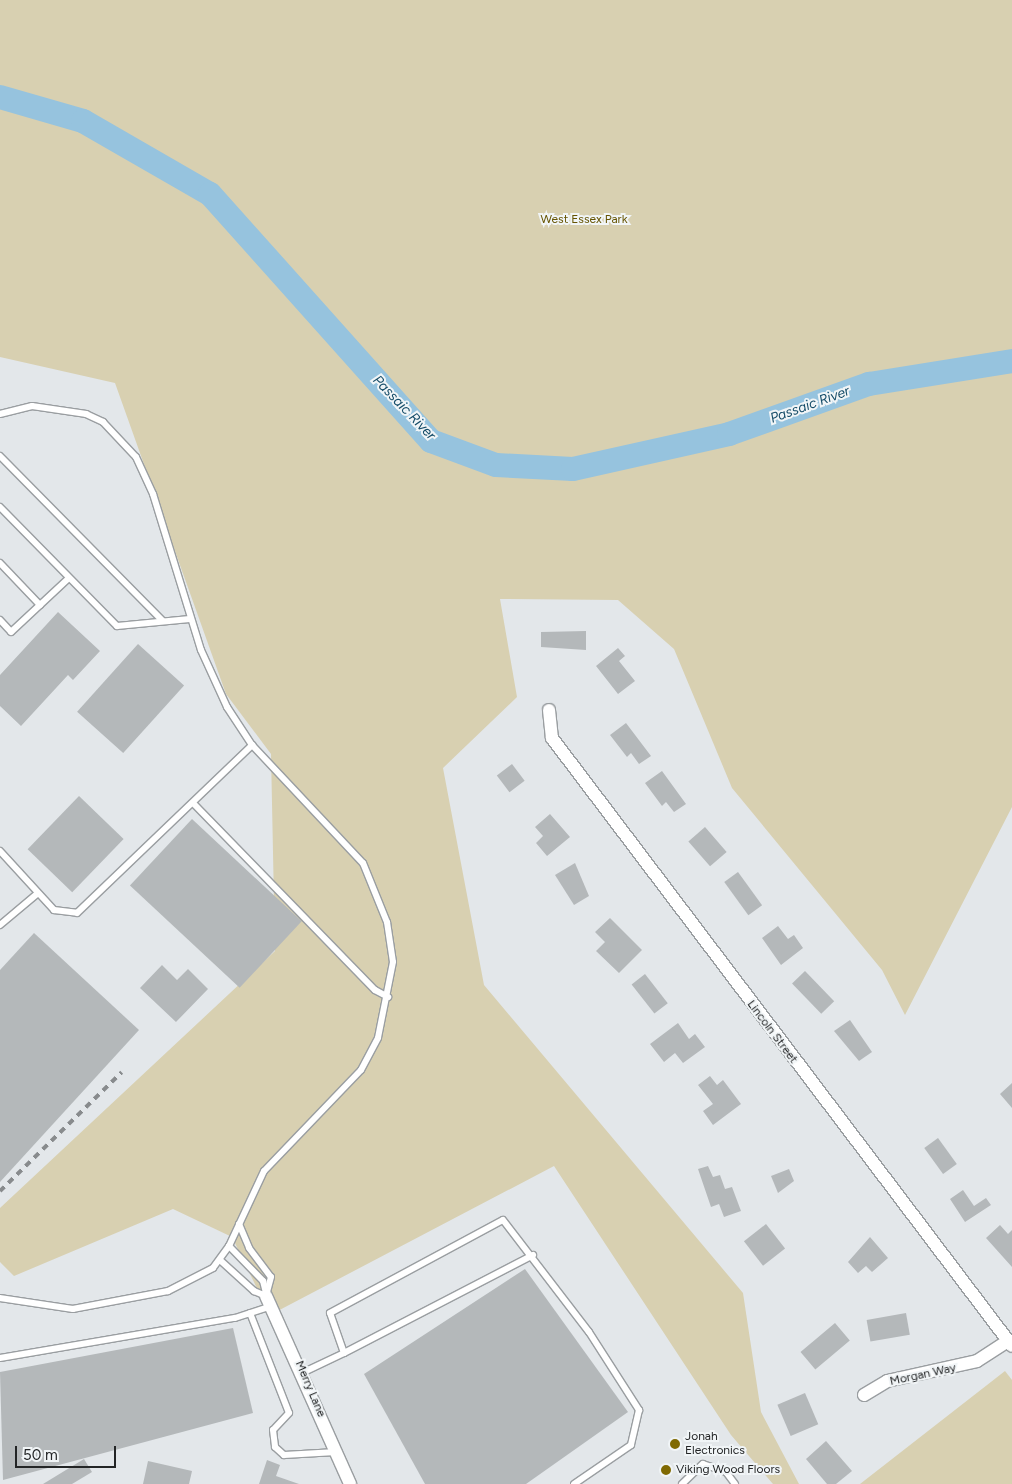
<!DOCTYPE html>
<style>
body{margin:0}
#map{position:relative;width:1012px;height:1484px;overflow:hidden;background:#e3e7ea;font-family:Figtree,sans-serif}
div>[style]{position:absolute}
[style*='--x']{left:calc(var(--x)*1px);top:calc(var(--y)*1px);width:calc(var(--w)*1px);rotate:calc(var(--a)*1deg)}
.green>*{inset:0;background:#d8d0b1}
.river>*{height:24px;margin:-12px;padding:0 12px;transform-origin:12px;border-radius:12px;background:#96c3de}
.building>*{inset:0;background:#b4b8ba;transform-origin:0 0}
.roads{filter:drop-shadow(1px 0 #9a9ea1) drop-shadow(-1px 0 #9a9ea1) drop-shadow(0 1px #9a9ea1) drop-shadow(0 -1px #9a9ea1)}
.lane>*{height:6px;margin:-3px;padding:0 3px;transform-origin:3px;border-radius:3px;background:#fff}
.street>*{height:12px;margin:-6px;padding:0 6px;transform-origin:6px;border-radius:6px;background:#fff}
.rail>*{height:4px;margin-top:-2px;transform-origin:0;background:repeating-linear-gradient(90deg,#888b8d 0 6px,transparent 0 12px)}
.dots>*{width:14px;height:14px;translate:-50% -50%;box-sizing:border-box;border:2px solid #f1f5f7;border-radius:50%}
span{translate:-50% -50%;white-space:nowrap;text-align:center;line-height:1.15;-webkit-text-stroke:4px #f1f5f7;paint-order:stroke}
.park-label{font-size:12px;color:#665403}
.street-label{font-size:12px;color:#232526}
.poi-label{font-size:12px;color:#232526}
.left{translate:0 -50%;text-align:left}
.water-label{font-size:14px;color:#154c68;font-style:italic}
.scale{position:absolute;left:15px;top:1446px;width:101px;height:22px;box-sizing:border-box;border:2px solid #232526;border-top:0;padding-left:6px;font-size:15px;line-height:18px;white-space:nowrap;color:#232526;-webkit-text-stroke:4px #f1f5f7;paint-order:stroke}
</style>
<div id="map">
<div class="green">
<div style="clip-path:polygon(0 0,1012px 0,1012px 807px,905px 1015px,882px 970px,732px 788px,674px 649px,618px 600px,500px 599px,517px 697px,443px 768px,484px 985px,743px 1293px,761px 1412px,799px 1484px,773px 1484px,731px 1435px,554px 1166px,270px 1315px,232px 1237px,173px 1209px,14px 1276px,0 1262px,0 1208px,275px 951px,271px 754px,226px 694px,115px 383px,0 357px)"></div>
<div style="clip-path:polygon(1005px 1371px,1012px 1380px,1012px 1484px,860px 1484px)"></div>
</div>
<div class="river">
<div style="--x:0;--y:97;--w:86;--a:16.1"></div>
<div style="--x:83;--y:121;--w:146;--a:29.9"></div>
<div style="--x:210;--y:194;--w:331;--a:48.2"></div>
<div style="--x:431;--y:441;--w:69;--a:20.3"></div>
<div style="--x:496;--y:465;--w:77;--a:3"></div>
<div style="--x:573;--y:469;--w:160;--a:-12.6"></div>
<div style="--x:729;--y:434;--w:149;--a:-19.7"></div>
<div style="--x:869;--y:384;--w:145;--a:-9.1"></div>
</div>
<div class="building">
<div style="clip-path:polygon(58px 612px,100px 651px,73px 680px,68px 675px,21px 726px,0 706px,0 675px)"></div>
<div style="clip-path:polygon(586px 631px,586px 650px,541px 647px,541px 632px)"></div>
<div style="left:138px;top:644px;width:62px;height:91px;rotate:42deg"></div>
<div style="clip-path:polygon(618px 648px,625px 656px,619px 661px,635px 681px,618px 694px,596px 666px)"></div>
<div style="clip-path:polygon(626px 723px,651px 756px,639px 764px,631px 753px,627px 757px,610px 735px)"></div>
<div style="left:512px;top:764px;width:21px;height:19px;rotate:53deg"></div>
<div style="clip-path:polygon(662px 771px,686px 804px,674px 812px,666px 802px,662px 806px,645px 783px)"></div>
<div style="left:79px;top:796px;width:62px;height:74px;rotate:44deg"></div>
<div style="clip-path:polygon(550px 814px,570px 837px,547px 856px,536px 843px,543px 836px,535px 827px)"></div>
<div style="left:192px;top:819px;width:150px;height:91px;rotate:43deg"></div>
<div style="left:705px;top:827px;width:33px;height:22px;rotate:49deg"></div>
<div style="clip-path:polygon(575px 863px,589px 896px,574px 905px,555px 875px)"></div>
<div style="left:738px;top:872px;width:41px;height:17px;rotate:54deg"></div>
<div style="clip-path:polygon(610px 918px,642px 950px,619px 973px,596px 951px,605px 942px,595px 932px)"></div>
<div style="clip-path:polygon(778px 926px,788px 939px,794px 935px,803px 948px,781px 965px,762px 938px)"></div>
<div style="clip-path:polygon(34px 933px,139px 1030px,0 1182px,0 970px)"></div>
<div style="clip-path:polygon(162px 965px,177px 980px,188px 969px,208px 989px,176px 1022px,140px 988px)"></div>
<div style="left:805px;top:971px;width:42px;height:18px;rotate:46deg"></div>
<div style="left:645px;top:974px;width:37px;height:17px;rotate:52deg"></div>
<div style="clip-path:polygon(850px 1020px,872px 1052px,859px 1061px,834px 1031px)"></div>
<div style="clip-path:polygon(678px 1023px,689px 1039px,695px 1034px,705px 1047px,683px 1063px,675px 1053px,664px 1062px,650px 1044px)"></div>
<div style="clip-path:polygon(710px 1076px,717px 1085px,723px 1080px,741px 1104px,713px 1125px,703px 1111px,713px 1104px,698px 1085px)"></div>
<div style="clip-path:polygon(1012px 1083px,1012px 1108px,1000px 1094px)"></div>
<div style="left:938px;top:1138px;width:32px;height:17px;rotate:54deg"></div>
<div style="clip-path:polygon(708px 1166px,713px 1177px,720px 1175px,725px 1189px,732px 1187px,741px 1211px,724px 1217px,719px 1204px,711px 1207px,698px 1169px)"></div>
<div style="clip-path:polygon(789px 1169px,794px 1181px,778px 1193px,771px 1176px)"></div>
<div style="clip-path:polygon(963px 1190px,974px 1206px,986px 1198px,991px 1205px,965px 1222px,950px 1199px)"></div>
<div style="left:766px;top:1224px;width:31px;height:28px;rotate:52deg"></div>
<div style="clip-path:polygon(1000px 1225px,1008px 1234px,1012px 1230px,1012px 1267px,986px 1238px)"></div>
<div style="clip-path:polygon(870px 1237px,888px 1258px,872px 1272px,866px 1266px,858px 1273px,848px 1262px)"></div>
<div style="clip-path:polygon(525px 1269px,628px 1412px,526px 1484px,425px 1484px,364px 1374px)"></div>
<div style="left:906px;top:1313px;width:22px;height:40px;rotate:80deg"></div>
<div style="left:835px;top:1323px;width:23px;height:45px;rotate:50deg"></div>
<div style="clip-path:polygon(233px 1328px,253px 1413px,3px 1480px,0 1372px)"></div>
<div style="left:805px;top:1393px;width:34px;height:30px;rotate:67deg"></div>
<div style="clip-path:polygon(826px 1441px,852px 1471px,836px 1484px,827px 1484px,806px 1459px)"></div>
<div style="clip-path:polygon(84px 1459px,92px 1472px,72px 1484px,43px 1484px)"></div>
<div style="clip-path:polygon(267px 1460px,280px 1465px,276px 1476px,299px 1484px,259px 1484px)"></div>
<div style="clip-path:polygon(148px 1461px,192px 1471px,189px 1484px,143px 1484px)"></div>
</div>
<div class="roads">
<div class="lane">
<div style="--x:0;--y:414;--w:33;--a:-14"></div>
<div style="--x:32;--y:406;--w:55;--a:8.4"></div>
<div style="--x:86;--y:414;--w:19;--a:25"></div>
<div style="--x:103;--y:422;--w:48;--a:46.7"></div>
<div style="--x:136;--y:457;--w:41;--a:65.3"></div>
<div style="--x:153;--y:494;--w:163;--a:72.9"></div>
<div style="--x:201;--y:650;--w:63;--a:65.5"></div>
<div style="--x:227;--y:707;--w:45;--a:56.7"></div>
<div style="--x:252;--y:745;--w:162;--a:46.8"></div>
<div style="--x:363;--y:863;--w:64;--a:67.9"></div>
<div style="--x:387;--y:922;--w:40;--a:81.5"></div>
<div style="--x:393;--y:962;--w:77;--a:101.2"></div>
<div style="--x:378;--y:1038;--w:36;--a:118"></div>
<div style="--x:361;--y:1070;--w:140;--a:133.8"></div>
<div style="--x:264;--y:1171;--w:83;--a:115"></div>
<div style="--x:229;--y:1246;--w:27;--a:126"></div>
<div style="--x:213;--y:1268;--w:51;--a:152.9"></div>
<div style="--x:168;--y:1291;--w:97;--a:169.3"></div>
<div style="--x:73;--y:1309;--w:74;--a:-171.4"></div>
<div style="--x:0;--y:456;--w:231;--a:45.4"></div>
<div style="--x:0;--y:507;--w:167;--a:45.5"></div>
<div style="--x:117;--y:626;--w:73;--a:-5.5"></div>
<div style="--x:0;--y:563;--w:58;--a:46.4"></div>
<div style="--x:0;--y:620;--w:16;--a:47"></div>
<div style="--x:11;--y:632;--w:79;--a:-43"></div>
<div style="--x:193;--y:803;--w:261;--a:45.8"></div>
<div style="--x:375;--y:990;--w:15;--a:28"></div>
<div style="--x:0;--y:851;--w:80;--a:47.5"></div>
<div style="--x:54;--y:910;--w:23;--a:7"></div>
<div style="--x:77;--y:913;--w:243;--a:-43.8"></div>
<div style="--x:0;--y:925;--w:48;--a:-40"></div>
<div style="--x:239;--y:1224;--w:26;--a:67"></div>
<div style="--x:249;--y:1248;--w:36;--a:53"></div>
<div style="--x:271;--y:1277;--w:20;--a:105"></div>
<div style="--x:229;--y:1246;--w:49;--a:45.8"></div>
<div style="--x:263;--y:1281;--w:12;--a:76"></div>
<div style="--x:221;--y:1261;--w:45;--a:42.3"></div>
<div style="--x:254;--y:1291;--w:13;--a:23"></div>
<div style="--x:250;--y:1313;--w:107;--a:68.7"></div>
<div style="--x:289;--y:1413;--w:23;--a:133"></div>
<div style="--x:273;--y:1430;--w:17;--a:83"></div>
<div style="--x:275;--y:1447;--w:12;--a:42"></div>
<div style="--x:284;--y:1455;--w:52;--a:-3.3"></div>
<div style="--x:344;--y:1353;--w:213;--a:-27.4"></div>
<div style="--x:0;--y:1358;--w:238;--a:-9.7"></div>
<div style="--x:235;--y:1318;--w:39;--a:-18"></div>
<div style="--x:304;--y:1372;--w:44;--a:-25.4"></div>
<div style="--x:344;--y:1353;--w:42;--a:-109.3"></div>
<div style="--x:330;--y:1313;--w:196;--a:-28.3"></div>
<div style="--x:503;--y:1220;--w:141;--a:52.5"></div>
<div style="--x:589;--y:1332;--w:93;--a:57.3"></div>
<div style="--x:639;--y:1410;--w:36;--a:103"></div>
<div style="--x:631;--y:1445;--w:69;--a:145.6"></div>
<div style="--x:682;--y:1484;--w:29;--a:-44"></div>
<div style="--x:703;--y:1464;--w:24;--a:19"></div>
<div style="--x:726;--y:1472;--w:15;--a:53"></div>
</div>
<div class="street">
<div style="--x:549;--y:710;--w:28;--a:84"></div>
<div style="--x:552;--y:738;--w:762;--a:52.89"></div>
<div style="--x:266;--y:1296;--w:206;--a:65.9"></div>
<div style="--x:864;--y:1395;--w:27;--a:-31"></div>
<div style="--x:887;--y:1381;--w:92;--a:-12.5"></div>
<div style="--x:977;--y:1361;--w:37;--a:-33"></div>
</div>
</div>
<div class="rail">
<div style="--x:0;--y:1191;--w:170;--a:-44.3"></div>
</div>
<div class="dots">
<div style="left:675px;top:1444px;background:#806a03"></div>
<div style="left:666px;top:1470px;background:#806a03"></div>
</div>
<div class="park-label">
<span style="left:584px;top:220px">West Essex Park</span>
</div>
<div class="street-label">
<span style="left:772px;top:1032px;rotate:53deg">Lincoln Street</span>
<span style="left:923px;top:1375px;rotate:-12deg">Morgan Way</span>
<span style="left:310px;top:1389px;rotate:67deg">Merry Lane</span>
</div>
<div class="poi-label">
<span class="left" style="left:685px;top:1444px">Jonah<br>Electronics</span>
<span class="left" style="left:676px;top:1470px">Viking Wood Floors</span>
</div>
<div class="water-label">
<span style="left:810px;top:405px;rotate:-20deg">Passaic River</span>
<span style="left:404px;top:408px;rotate:46deg">Passaic River</span>
</div>
<div class="scale">50 m</div>
</div>
